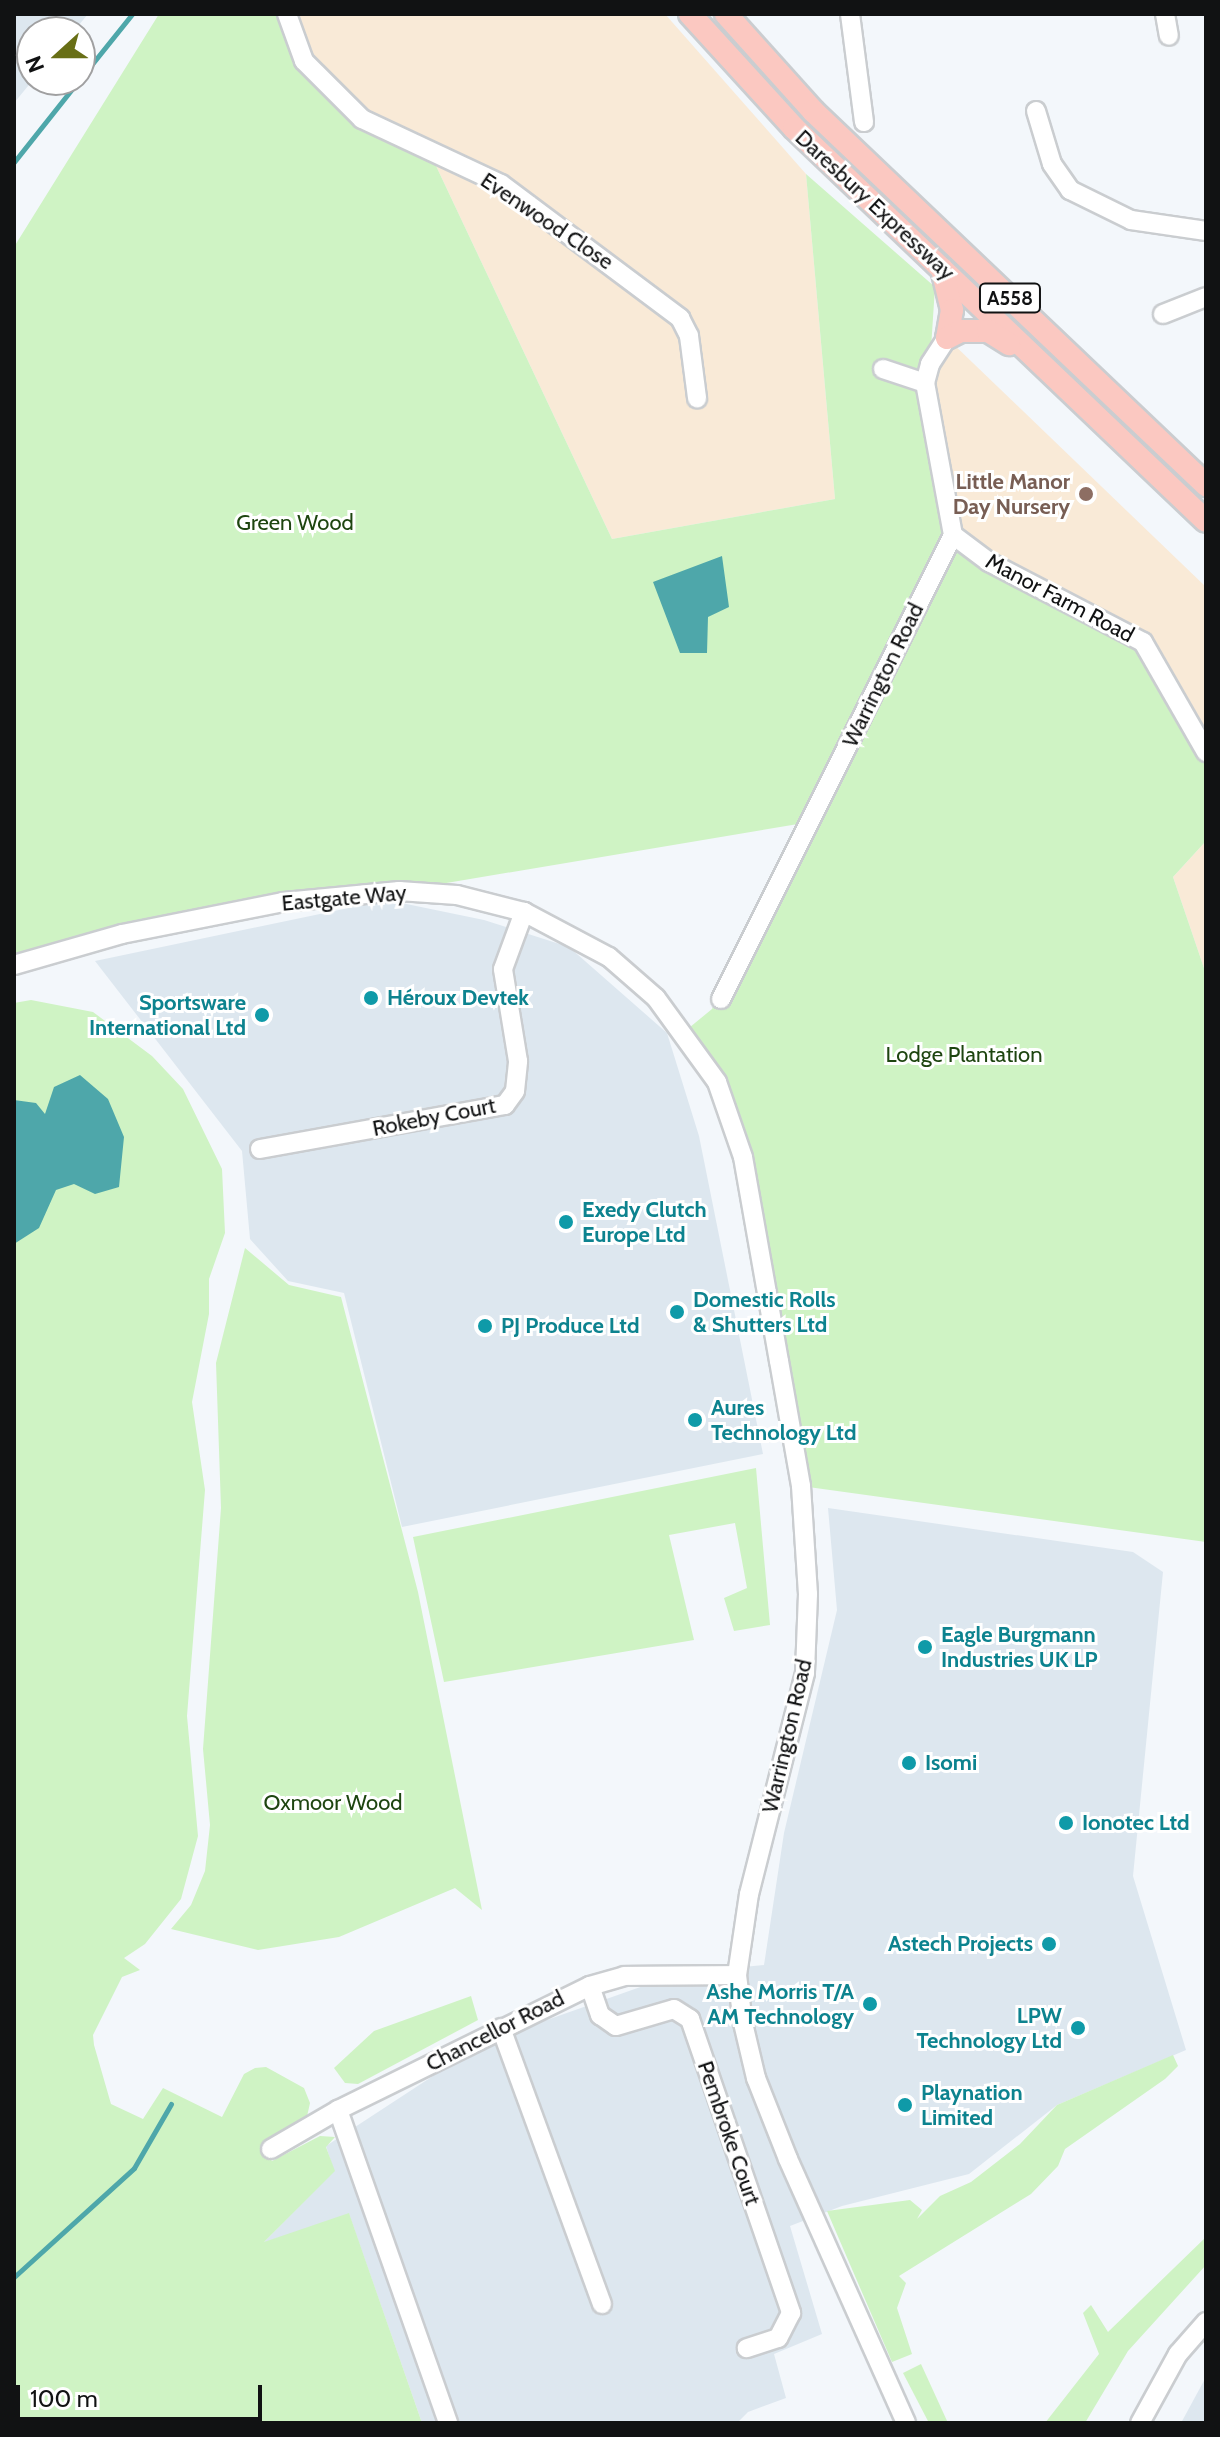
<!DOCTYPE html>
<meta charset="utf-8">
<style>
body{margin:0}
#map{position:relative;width:1220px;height:2437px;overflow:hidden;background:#f3f7fb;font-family:Cabin,sans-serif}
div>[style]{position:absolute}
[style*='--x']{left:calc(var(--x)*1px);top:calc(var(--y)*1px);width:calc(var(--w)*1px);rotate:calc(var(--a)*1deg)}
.commercial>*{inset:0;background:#f9ead7}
.built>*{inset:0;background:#dde7ef}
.green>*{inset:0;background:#cff3c4}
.water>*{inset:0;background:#4ea7aa}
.stream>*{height:5px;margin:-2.5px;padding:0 2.5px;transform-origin:2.5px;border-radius:2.5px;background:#4ea7aa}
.roads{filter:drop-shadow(2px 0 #cacdd0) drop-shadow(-2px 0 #cacdd0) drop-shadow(0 2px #cacdd0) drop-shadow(0 -2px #cacdd0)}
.minor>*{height:18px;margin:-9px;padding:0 9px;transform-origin:9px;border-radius:9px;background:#fff}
.major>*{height:22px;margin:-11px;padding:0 11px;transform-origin:11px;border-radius:11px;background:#fbc8c1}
.dots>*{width:22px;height:22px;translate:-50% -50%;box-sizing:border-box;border:4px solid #fff;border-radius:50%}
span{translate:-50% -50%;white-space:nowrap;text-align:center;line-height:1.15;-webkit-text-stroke:6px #fff;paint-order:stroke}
.shield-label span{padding:2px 6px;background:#fff;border:2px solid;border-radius:6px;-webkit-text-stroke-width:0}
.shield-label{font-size:20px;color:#111213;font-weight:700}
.street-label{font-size:22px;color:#111213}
.education-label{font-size:22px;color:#785e54;font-weight:700}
.right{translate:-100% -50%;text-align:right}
.park-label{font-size:22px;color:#1e4510}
.culture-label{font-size:22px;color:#0d838f;font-weight:700}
.left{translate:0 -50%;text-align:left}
.frame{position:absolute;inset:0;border:16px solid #111213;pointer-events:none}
.north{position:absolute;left:16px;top:16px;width:80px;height:80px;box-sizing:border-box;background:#fff;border:2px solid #a0a0a1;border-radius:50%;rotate:249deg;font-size:22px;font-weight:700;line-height:32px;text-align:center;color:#111213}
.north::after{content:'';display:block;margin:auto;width:28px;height:36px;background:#686f16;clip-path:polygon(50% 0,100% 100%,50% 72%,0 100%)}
.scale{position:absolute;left:16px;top:2385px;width:246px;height:36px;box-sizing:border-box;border:4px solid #111213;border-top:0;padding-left:10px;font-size:24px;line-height:28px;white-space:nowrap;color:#111213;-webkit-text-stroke:6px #fff;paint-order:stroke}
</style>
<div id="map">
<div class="commercial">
<div style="clip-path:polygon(287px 14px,665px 14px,806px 174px,835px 499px,612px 539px,429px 151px,362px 119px,304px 61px)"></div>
<div style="clip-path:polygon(947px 338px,1206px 587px,1206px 752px,953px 535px,930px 364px)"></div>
<div style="clip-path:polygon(1206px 841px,1206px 974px,1173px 877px)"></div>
</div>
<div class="built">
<div style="clip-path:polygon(14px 14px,88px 14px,73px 32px,32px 32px,33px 80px,14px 103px)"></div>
<div style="clip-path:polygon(387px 900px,484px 920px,569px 947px,667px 1033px,699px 1136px,763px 1454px,402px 1527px,344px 1293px,288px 1281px,250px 1239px,242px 1151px,95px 961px)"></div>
<div style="clip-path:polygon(828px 1508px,1133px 1552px,1163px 1572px,1133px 1876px,1186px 2050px,1057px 2105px,969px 2174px,842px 2206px,790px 2226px,822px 2334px,774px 2354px,786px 2398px,748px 2412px,737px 2423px,422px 2423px,349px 2214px,263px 2243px,334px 2171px,326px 2146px,485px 2042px,680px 1973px,764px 1965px,784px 1833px,837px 1610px)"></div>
<div style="clip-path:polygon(1206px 2377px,1206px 2423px,1181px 2423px)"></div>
</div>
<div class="green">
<div style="clip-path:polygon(159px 14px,287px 14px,304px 61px,362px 119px,429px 151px,612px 539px,835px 499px,806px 174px,935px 287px,930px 364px,953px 535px,1088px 611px,1163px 671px,1206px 752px,1206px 841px,1173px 877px,1206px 974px,1206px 1542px,801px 1486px,743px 1157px,684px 1032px,712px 1009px,816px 821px,399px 891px,284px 902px,14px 965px,14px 247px)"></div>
<div style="clip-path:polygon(31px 1000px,93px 1012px,152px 1056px,183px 1089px,222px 1169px,225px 1233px,209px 1279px,209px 1314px,192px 1402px,205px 1490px,187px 1716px,198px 1836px,181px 1899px,145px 1944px,124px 1958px,140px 1970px,122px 1977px,93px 2035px,94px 2045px,111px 2104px,143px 2119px,163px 2088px,222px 2117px,244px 2074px,255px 2068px,266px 2067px,304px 2088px,310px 2103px,306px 2121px,263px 2145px,272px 2161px,320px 2136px,335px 2137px,326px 2147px,335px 2171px,264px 2242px,349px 2213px,422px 2423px,19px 2423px,14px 2418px,14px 1003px)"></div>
<div style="clip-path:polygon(245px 1248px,289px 1285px,341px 1297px,418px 1592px,482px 1910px,455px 1888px,339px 1937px,258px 1950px,171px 1929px,191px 1905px,205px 1871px,210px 1825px,203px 1749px,221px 1508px,216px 1363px)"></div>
<div style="clip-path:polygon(756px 1468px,770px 1625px,734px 1631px,724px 1598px,747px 1588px,735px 1523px,669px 1535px,694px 1640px,444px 1682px,413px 1537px)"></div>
<div style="clip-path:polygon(471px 1996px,478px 2020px,358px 2084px,345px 2083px,334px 2068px,374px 2031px)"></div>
<div style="clip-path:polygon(1173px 2055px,1178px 2066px,1165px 2079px,1065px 2149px,1058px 2166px,1031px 2194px,899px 2276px,906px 2283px,897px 2308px,912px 2354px,892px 2362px,827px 2211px,910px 2200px,922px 2210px,917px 2219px,940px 2196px,971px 2182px,1020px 2144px,1057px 2105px)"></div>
<div style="clip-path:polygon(1206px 2237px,1206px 2265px,1128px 2351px,1085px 2423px,1045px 2423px,1099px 2354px,1083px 2313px,1091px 2305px,1108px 2332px)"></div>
<div style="clip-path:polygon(921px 2364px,948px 2423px,929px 2423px,903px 2373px)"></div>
</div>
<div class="water">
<div style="clip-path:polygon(722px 556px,729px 607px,708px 617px,707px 653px,680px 653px,653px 582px)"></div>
<div style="clip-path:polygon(80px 1075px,108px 1099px,124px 1137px,119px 1187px,95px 1194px,74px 1184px,56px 1190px,39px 1228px,14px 1244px,14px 1100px,36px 1103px,45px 1114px,54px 1087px)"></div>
</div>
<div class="stream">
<div style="--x:80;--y:79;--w:83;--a:-51.3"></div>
<div style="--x:14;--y:162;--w:105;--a:-51.6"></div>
<div style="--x:14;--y:2277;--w:162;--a:-42.2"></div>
<div style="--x:134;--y:2168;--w:74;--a:-60"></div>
</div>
<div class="roads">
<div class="minor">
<div style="--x:287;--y:14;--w:50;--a:70.1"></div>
<div style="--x:304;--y:61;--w:82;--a:45"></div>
<div style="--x:362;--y:119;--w:153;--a:25.1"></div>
<div style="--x:501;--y:184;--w:224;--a:36.8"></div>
<div style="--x:680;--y:318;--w:20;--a:63"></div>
<div style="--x:689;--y:336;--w:63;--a:82.6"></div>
<div style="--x:850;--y:14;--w:109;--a:82.6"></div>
<div style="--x:1165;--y:14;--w:22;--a:80"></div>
<div style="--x:1036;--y:111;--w:55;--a:73.2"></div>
<div style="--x:1052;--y:164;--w:32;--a:55"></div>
<div style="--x:1070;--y:190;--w:68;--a:26.2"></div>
<div style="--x:1131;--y:220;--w:76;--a:8.3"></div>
<div style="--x:1163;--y:314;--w:46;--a:-21.6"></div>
<div style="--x:883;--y:369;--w:44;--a:18.4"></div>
<div style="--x:953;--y:535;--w:45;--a:36.9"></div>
<div style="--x:989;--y:562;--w:174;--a:27.5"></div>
<div style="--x:1143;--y:642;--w:127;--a:60.2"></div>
<div style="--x:14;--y:965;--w:112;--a:-16"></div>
<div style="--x:122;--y:934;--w:165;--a:-11.2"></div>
<div style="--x:284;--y:902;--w:116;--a:-5.5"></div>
<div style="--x:399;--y:891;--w:58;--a:3.9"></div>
<div style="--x:457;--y:895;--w:69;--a:14.2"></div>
<div style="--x:524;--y:912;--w:96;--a:27.9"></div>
<div style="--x:609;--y:957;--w:62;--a:41.1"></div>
<div style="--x:656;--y:998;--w:104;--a:54"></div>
<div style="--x:717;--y:1082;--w:79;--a:70.9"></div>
<div style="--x:743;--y:1157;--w:207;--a:80"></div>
<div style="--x:779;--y:1361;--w:127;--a:80"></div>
<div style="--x:801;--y:1486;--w:108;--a:86.3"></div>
<div style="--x:808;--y:1594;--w:79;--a:92.2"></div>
<div style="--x:805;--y:1673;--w:228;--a:104.2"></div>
<div style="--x:749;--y:1894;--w:82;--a:98.4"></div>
<div style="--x:737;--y:1975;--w:48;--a:82.9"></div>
<div style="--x:743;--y:2023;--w:57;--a:76.7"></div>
<div style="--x:756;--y:2078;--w:87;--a:68.4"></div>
<div style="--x:788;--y:2159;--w:289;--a:65.9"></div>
<div style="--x:721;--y:999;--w:519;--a:-63.43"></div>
<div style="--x:953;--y:535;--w:155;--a:-100.4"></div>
<div style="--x:925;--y:383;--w:20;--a:-75"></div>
<div style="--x:930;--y:364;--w:31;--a:-57"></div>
<div style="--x:260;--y:1149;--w:249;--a:-10.2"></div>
<div style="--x:505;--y:1105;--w:17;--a:-54"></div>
<div style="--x:515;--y:1091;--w:30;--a:-84"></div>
<div style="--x:518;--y:1061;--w:93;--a:-99.3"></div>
<div style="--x:503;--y:969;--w:61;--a:-69.8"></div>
<div style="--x:590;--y:1986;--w:31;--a:71"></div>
<div style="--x:600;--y:2015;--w:19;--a:35"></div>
<div style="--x:616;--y:2026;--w:60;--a:-16.3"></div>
<div style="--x:674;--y:2009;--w:19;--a:32"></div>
<div style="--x:690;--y:2019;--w:311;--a:71"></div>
<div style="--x:791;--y:2313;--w:28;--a:117"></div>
<div style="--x:778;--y:2338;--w:33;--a:162"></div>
<div style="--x:501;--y:2028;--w:294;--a:69.9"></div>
<div style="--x:338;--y:2110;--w:332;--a:70.6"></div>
<div style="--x:271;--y:2149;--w:78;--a:-30.2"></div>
<div style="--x:338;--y:2110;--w:281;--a:-26.2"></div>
<div style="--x:590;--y:1986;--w:35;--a:-16"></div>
<div style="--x:624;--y:1976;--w:113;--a:-0.5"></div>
<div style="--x:1140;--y:2423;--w:79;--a:-61.2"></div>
<div style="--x:1178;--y:2354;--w:43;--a:-48.8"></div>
</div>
<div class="major">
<div style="--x:690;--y:14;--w:154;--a:47.6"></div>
<div style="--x:794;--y:128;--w:569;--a:43.65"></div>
<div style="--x:726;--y:14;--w:130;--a:48.1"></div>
<div style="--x:813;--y:111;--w:543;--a:43.58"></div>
<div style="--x:942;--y:269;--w:42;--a:76.3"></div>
<div style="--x:952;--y:310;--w:28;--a:100"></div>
<div style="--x:947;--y:338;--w:16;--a:-27"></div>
<div style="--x:961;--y:331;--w:27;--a:0"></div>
<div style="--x:988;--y:331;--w:25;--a:32"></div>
</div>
</div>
<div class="dots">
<div style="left:1086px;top:494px;background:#8d6e63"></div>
<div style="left:371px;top:998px;background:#0f9aa8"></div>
<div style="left:262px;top:1015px;background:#0f9aa8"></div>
<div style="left:566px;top:1222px;background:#0f9aa8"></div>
<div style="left:677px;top:1312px;background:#0f9aa8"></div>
<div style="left:485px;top:1326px;background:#0f9aa8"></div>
<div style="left:695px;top:1420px;background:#0f9aa8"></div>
<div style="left:925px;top:1647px;background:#0f9aa8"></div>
<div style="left:909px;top:1763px;background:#0f9aa8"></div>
<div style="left:1066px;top:1823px;background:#0f9aa8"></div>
<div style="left:1049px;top:1944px;background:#0f9aa8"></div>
<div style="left:870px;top:2004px;background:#0f9aa8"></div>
<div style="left:1078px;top:2028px;background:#0f9aa8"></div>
<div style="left:905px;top:2105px;background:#0f9aa8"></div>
</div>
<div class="shield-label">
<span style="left:1010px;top:298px">A558</span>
</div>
<div class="street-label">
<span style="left:875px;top:205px;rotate:43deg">Daresbury Expressway</span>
<span style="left:547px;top:221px;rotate:34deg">Evenwood Close</span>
<span style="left:1060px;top:598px;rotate:28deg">Manor Farm Road</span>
<span style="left:883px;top:675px;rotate:-64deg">Warrington Road</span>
<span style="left:344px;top:898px;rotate:-5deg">Eastgate Way</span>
<span style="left:434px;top:1117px;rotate:-11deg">Rokeby Court</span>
<span style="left:787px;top:1736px;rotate:-77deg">Warrington Road</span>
<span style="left:495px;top:2031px;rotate:-27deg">Chancellor Road</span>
<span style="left:729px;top:2133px;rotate:71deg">Pembroke Court</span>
</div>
<div class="education-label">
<span class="right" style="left:1070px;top:494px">Little Manor<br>Day Nursery</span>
</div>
<div class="park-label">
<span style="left:295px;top:523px">Green Wood</span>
<span style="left:964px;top:1055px">Lodge Plantation</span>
<span style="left:333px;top:1803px">Oxmoor Wood</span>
</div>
<div class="culture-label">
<span class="left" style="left:387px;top:998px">Héroux Devtek</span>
<span class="right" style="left:246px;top:1015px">Sportsware<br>International Ltd</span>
<span class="left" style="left:582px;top:1222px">Exedy Clutch<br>Europe Ltd</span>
<span class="left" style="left:693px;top:1312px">Domestic Rolls<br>&amp; Shutters Ltd</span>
<span class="left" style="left:501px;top:1326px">PJ Produce Ltd</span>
<span class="left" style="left:711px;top:1420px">Aures<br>Technology Ltd</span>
<span class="left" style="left:941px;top:1647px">Eagle Burgmann<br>Industries UK LP</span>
<span class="left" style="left:925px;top:1763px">Isomi</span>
<span class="left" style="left:1082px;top:1823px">Ionotec Ltd</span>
<span class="right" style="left:1033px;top:1944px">Astech Projects</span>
<span class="right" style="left:854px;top:2004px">Ashe Morris T/A<br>AM Technology</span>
<span class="right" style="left:1062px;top:2028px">LPW<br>Technology Ltd</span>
<span class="left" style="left:921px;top:2105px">Playnation<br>Limited</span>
</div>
<div class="frame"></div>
<div class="north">N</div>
<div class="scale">100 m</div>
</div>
